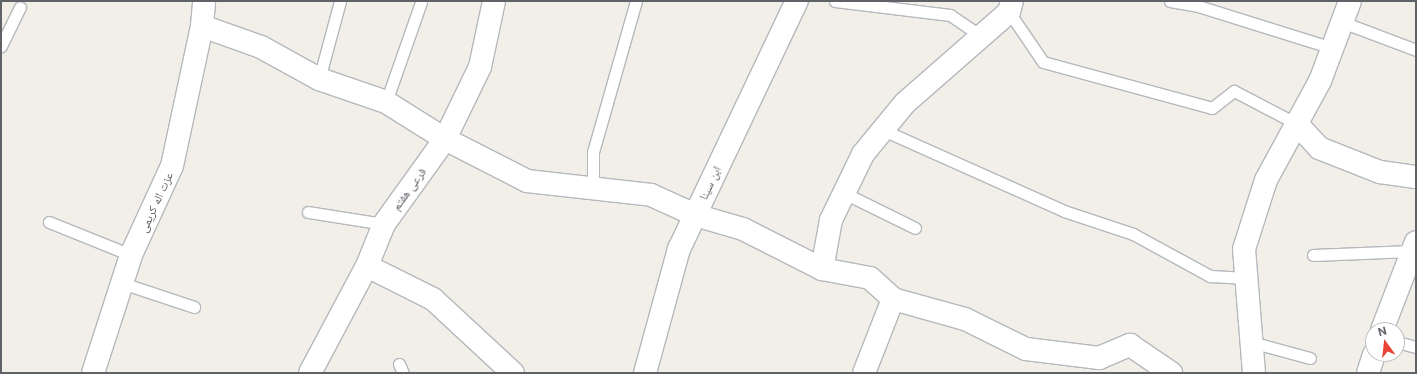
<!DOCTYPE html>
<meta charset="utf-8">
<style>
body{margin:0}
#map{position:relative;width:1417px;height:374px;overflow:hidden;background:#f1efe8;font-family:Inter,"Noto Naskh Arabic",sans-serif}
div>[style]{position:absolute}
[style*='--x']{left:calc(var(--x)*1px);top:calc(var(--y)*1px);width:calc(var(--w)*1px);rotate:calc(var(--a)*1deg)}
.roads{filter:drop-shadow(1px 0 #b5b8bc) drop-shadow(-1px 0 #b5b8bc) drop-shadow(0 1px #b5b8bc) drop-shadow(0 -1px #b5b8bc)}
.service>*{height:11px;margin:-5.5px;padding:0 5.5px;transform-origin:5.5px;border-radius:5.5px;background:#fff}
.minor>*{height:22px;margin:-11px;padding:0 11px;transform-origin:11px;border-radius:11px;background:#fff}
span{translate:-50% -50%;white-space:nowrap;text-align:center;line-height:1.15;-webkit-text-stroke:3px #fff;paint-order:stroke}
.street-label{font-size:12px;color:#5f6368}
.frame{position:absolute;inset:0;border:2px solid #5f6368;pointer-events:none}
.north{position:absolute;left:1365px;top:322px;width:40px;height:40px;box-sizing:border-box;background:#fff;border:1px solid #bfc1c3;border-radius:50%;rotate:345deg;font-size:11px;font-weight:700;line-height:16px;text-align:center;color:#5f6368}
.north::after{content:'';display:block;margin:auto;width:14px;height:18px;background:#ea4335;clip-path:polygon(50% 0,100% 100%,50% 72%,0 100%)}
</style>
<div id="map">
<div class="roads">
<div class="service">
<div style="--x:835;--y:1;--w:116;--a:6.9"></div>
<div style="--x:950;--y:15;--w:37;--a:34"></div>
<div style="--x:1170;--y:1;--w:28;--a:10"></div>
<div style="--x:1198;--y:6;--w:140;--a:17.4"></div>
<div style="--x:1009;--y:12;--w:60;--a:55.8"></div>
<div style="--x:1043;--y:62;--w:175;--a:15.2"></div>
<div style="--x:1212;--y:108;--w:28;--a:-38"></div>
<div style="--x:1234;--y:91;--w:71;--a:27.6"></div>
<div style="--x:1342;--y:22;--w:79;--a:20.7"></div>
<div style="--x:1;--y:46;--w:43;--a:-64"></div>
<div style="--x:319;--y:79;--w:81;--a:-74.9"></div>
<div style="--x:386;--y:102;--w:106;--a:-70.7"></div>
<div style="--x:883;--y:130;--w:198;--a:24.1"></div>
<div style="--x:1064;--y:211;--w:73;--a:18.4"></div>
<div style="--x:1133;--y:234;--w:88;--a:28.6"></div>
<div style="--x:1210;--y:276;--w:37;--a:3"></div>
<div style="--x:593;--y:191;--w:39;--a:-90"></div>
<div style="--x:593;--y:152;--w:157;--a:-74.1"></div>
<div style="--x:844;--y:193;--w:79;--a:26.2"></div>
<div style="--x:308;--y:212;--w:77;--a:9"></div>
<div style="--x:49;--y:222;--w:88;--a:21.9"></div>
<div style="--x:1313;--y:255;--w:98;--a:-2.3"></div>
<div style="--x:122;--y:283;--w:76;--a:18.4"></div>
<div style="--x:1251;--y:342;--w:61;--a:15.2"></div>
<div style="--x:1397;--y:342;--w:20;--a:15"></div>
<div style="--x:399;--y:364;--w:10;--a:66"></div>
</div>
<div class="minor">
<div style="--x:202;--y:26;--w:63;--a:19.6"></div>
<div style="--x:261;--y:47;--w:66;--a:28.9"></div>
<div style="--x:319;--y:79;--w:71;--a:18.9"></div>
<div style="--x:386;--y:102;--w:70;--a:32.1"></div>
<div style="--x:445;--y:139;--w:92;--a:27.1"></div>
<div style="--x:527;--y:181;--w:125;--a:6.4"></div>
<div style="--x:651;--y:195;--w:48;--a:24.4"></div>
<div style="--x:695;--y:215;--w:50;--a:16.3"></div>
<div style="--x:743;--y:229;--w:89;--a:26.9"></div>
<div style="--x:822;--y:269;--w:49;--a:10.6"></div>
<div style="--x:870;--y:278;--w:31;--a:42"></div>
<div style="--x:893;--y:299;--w:79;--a:111.4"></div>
<div style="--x:1297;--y:124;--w:33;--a:47"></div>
<div style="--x:1319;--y:148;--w:66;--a:21.5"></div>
<div style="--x:1380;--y:172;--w:36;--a:8"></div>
<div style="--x:367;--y:266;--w:74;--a:26.6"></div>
<div style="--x:433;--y:299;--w:109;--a:42.8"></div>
<div style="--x:822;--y:269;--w:50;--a:-79.6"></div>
<div style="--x:831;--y:220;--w:73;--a:-64.1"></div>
<div style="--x:863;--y:154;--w:66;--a:-50.5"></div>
<div style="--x:905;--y:103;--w:138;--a:-41.2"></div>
<div style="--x:1009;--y:12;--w:11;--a:-75"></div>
<div style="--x:893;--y:299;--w:75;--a:15.5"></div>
<div style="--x:965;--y:319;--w:68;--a:26.2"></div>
<div style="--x:1026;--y:349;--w:74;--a:7"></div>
<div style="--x:1099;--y:358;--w:34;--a:-23"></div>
<div style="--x:1130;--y:345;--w:50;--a:34.3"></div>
<div style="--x:1382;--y:330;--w:94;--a:-68.9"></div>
<div style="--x:93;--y:373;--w:124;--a:-72.1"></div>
<div style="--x:131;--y:255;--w:98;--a:-65.3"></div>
<div style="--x:172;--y:166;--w:143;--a:-77.9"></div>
<div style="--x:202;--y:26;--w:25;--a:-85"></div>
<div style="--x:310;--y:373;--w:121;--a:-62"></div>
<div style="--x:367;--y:266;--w:45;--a:-68"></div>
<div style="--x:384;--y:224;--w:105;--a:-54.3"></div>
<div style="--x:445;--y:139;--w:80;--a:-64.1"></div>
<div style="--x:480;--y:67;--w:67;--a:-78"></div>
<div style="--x:645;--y:373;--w:129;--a:-74.7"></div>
<div style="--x:679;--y:249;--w:275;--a:-64.6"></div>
<div style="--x:1254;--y:373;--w:124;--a:-94.6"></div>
<div style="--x:1244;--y:249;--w:72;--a:-72.3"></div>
<div style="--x:1266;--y:180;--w:113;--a:-61.4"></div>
<div style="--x:1320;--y:81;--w:85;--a:-69.4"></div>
<div style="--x:1368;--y:373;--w:20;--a:-72"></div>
</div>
</div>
<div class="street-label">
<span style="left:710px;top:183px;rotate:-65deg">ابن سینا</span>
<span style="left:409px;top:189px;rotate:-54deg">فرعی هفتم</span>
<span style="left:156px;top:202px;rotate:-65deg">عزت اله کریمی</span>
</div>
<div class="frame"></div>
<div class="north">N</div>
</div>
